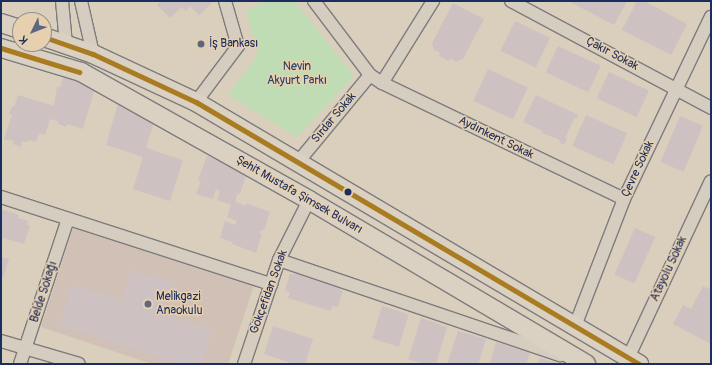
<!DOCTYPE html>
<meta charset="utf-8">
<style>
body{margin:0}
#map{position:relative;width:712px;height:365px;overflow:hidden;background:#dacebd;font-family:Pangolin,sans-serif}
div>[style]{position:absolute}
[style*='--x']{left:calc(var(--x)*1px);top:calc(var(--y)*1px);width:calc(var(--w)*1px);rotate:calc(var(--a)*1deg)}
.built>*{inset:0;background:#d1c0b5}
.green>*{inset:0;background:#bfdcb4}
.building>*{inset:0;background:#cec1c2;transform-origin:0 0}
.roads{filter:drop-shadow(1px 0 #7d7c7d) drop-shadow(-1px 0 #7d7c7d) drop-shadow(0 1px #7d7c7d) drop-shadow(0 -1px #7d7c7d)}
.street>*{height:12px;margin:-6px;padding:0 6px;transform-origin:6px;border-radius:6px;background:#d6cdc1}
.primary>*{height:18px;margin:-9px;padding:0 9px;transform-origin:9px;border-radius:9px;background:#dad1c2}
.bus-1>*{height:5px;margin:-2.5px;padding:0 2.5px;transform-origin:2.5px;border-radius:2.5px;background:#aa7c21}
.dots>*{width:11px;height:11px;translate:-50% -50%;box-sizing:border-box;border:2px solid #e7d0b0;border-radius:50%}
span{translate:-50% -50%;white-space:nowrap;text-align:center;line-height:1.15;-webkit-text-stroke:3px #e7d0b0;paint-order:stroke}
.poi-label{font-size:12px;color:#1b2f5e}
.left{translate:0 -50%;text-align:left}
.street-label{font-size:12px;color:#1b2f5e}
.park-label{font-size:12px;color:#294166}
.frame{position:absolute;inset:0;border:2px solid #1b2f5e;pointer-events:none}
.north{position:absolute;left:12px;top:12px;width:40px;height:40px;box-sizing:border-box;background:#e7d0b0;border:1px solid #95908f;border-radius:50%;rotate:227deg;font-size:11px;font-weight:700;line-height:16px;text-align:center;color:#1b2f5e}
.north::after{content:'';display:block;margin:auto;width:14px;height:18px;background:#5e677f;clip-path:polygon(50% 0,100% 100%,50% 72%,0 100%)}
</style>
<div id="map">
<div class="built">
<div style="clip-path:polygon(75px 222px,255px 282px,228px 364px,152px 364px,41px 327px)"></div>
</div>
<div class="green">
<div style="clip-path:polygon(268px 1px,295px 1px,354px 76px,297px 137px,228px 95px,258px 55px,246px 10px)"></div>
</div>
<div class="building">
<div style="clip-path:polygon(161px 1px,214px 1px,199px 15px,190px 6px,186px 11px,182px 7px,170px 18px,157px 5px)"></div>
<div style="clip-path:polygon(568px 1px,627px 1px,614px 25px)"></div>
<div style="clip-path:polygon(637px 1px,644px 1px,687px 24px,671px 55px,622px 30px)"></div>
<div style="clip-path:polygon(453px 3px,484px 19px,463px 59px,456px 62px,450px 58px,449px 61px,439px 56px,440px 53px,434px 50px,432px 43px)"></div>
<div style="left:515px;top:21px;width:39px;height:33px;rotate:26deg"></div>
<div style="left:558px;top:46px;width:47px;height:29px;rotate:25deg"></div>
<div style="left:488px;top:69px;width:44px;height:35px;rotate:25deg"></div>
<div style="left:609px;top:72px;width:44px;height:29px;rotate:25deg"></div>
<div style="clip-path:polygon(64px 75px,96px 85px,83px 129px,67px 124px,66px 127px,58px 124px,59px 122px,50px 119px,45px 135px,39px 133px,36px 142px,28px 140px,27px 142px,22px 141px,21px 147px,13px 144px,14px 141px,4px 139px,12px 115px,9px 114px,12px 106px,14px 107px,18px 95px,54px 106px,57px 87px,60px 87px)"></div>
<div style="clip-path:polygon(536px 95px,578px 115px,577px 118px,575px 117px,565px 138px,567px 139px,564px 145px,559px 142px,560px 140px,542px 133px,543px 131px,523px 122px)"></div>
<div style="clip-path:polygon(118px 104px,156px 116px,146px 148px,183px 160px,170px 201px,133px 189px,143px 157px,106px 145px)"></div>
<div style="left:586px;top:115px;width:45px;height:34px;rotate:24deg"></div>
<div style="left:680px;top:116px;width:25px;height:50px;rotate:23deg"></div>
<div style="clip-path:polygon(207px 156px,225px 163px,224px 165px,229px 166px,229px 164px,248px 170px,240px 194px,238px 193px,235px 202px,246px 206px,246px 203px,270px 212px,264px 230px,261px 230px,260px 234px,262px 234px,256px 253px,232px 244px,233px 242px,220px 238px,225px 221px,235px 225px,237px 221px,227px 217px,231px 205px,217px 200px,220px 191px,216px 189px,213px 199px,196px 194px,201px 181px,198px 180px)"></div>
<div style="clip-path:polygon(1px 209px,19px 215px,18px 218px,28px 221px,27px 225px,30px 226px,24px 244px,3px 238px,1px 243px)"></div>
<div style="left:635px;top:228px;width:22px;height:51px;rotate:24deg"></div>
<div style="clip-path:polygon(1px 257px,9px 259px,3px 278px,1px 277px)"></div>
<div style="clip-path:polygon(132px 270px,172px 283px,162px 312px,156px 311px,153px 319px,155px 320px,157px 313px,163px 314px,212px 330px,201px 364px,178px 364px,59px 325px,72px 284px,121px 300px,126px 303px,124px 310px,125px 310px,128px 301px,122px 299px)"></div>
<div style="clip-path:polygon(295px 271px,340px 285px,339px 289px,343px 290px,338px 307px,332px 306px,331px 311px,288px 298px,290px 292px,285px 291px,290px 273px,294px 275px)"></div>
<div style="clip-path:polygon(703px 286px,711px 290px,711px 344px,673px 324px,683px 305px,691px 309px)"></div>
<div style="left:382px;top:306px;width:28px;height:34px;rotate:17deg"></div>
<div style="clip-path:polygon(421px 318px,447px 327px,436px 364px,424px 364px,408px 359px)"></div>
<div style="clip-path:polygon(273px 326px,313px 339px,305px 364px,294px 364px,264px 354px)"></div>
<div style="clip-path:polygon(458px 331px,486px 339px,478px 364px,447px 364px)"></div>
<div style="clip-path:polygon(496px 342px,530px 353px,526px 364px,490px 364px)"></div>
<div style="clip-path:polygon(540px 358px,560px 364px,538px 364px)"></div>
</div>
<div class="roads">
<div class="street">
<div style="--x:62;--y:1;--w:43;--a:84.7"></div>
<div style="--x:81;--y:1;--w:54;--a:77.2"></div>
<div style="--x:314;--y:1;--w:93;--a:52.9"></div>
<div style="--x:370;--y:75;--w:14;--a:34"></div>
<div style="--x:382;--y:83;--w:268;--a:25.6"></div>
<div style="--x:511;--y:1;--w:227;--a:28.1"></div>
<div style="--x:382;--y:83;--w:97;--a:-58.1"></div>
<div style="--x:196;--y:102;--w:70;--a:-53.1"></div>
<div style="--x:238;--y:46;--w:47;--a:-106.1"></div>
<div style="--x:298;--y:162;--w:113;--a:-50.4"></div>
<div style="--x:1;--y:197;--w:284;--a:17.9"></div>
<div style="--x:279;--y:260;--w:297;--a:18.7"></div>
<div style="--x:575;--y:326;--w:136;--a:-68.9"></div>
<div style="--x:624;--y:199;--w:202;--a:-64.5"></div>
<div style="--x:1;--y:341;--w:81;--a:16.4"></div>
<div style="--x:628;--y:358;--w:195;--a:-64.9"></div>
<div style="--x:20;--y:364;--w:153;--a:-71.7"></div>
<div style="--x:244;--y:364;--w:110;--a:-71.4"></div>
<div style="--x:279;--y:260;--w:67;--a:-63.4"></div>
</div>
<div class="primary">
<div style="--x:1;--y:23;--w:20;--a:18"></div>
<div style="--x:44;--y:37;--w:52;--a:19.1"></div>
<div style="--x:93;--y:54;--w:114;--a:25"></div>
<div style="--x:196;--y:102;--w:515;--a:30.6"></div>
<div style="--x:1;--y:48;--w:84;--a:16.7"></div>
<div style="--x:81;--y:72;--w:261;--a:29.3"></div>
<div style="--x:309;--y:200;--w:322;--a:30.6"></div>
</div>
</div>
<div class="bus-1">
<div style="--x:44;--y:37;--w:52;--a:19.1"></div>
<div style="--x:93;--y:54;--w:114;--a:25"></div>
<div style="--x:196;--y:102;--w:515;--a:30.6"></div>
<div style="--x:1;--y:48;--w:82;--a:17.1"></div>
</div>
<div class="dots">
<div style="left:201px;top:44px;background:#5e677f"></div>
<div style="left:348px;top:192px;background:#1b2f5e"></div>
<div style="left:148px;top:304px;background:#5e677f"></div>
</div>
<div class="poi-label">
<span class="left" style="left:209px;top:44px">İş Bankası</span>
<span class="left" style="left:156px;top:304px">Melikgazi<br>Anaokulu</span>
</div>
<div class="street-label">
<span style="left:612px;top:54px;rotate:28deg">Çakır Sokak</span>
<span style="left:334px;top:118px;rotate:-50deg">Sırdar Sokak</span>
<span style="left:496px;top:138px;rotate:26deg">Aydınkent Sokak</span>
<span style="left:638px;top:169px;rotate:-65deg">Çevre Sokak</span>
<span style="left:299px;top:195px;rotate:30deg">Şehit Mustafa Şimsek Bulvarı</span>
<span style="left:669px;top:269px;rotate:-65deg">Atayolu Sokak</span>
<span style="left:44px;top:292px;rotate:-72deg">Belde Sokağı</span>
<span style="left:269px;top:292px;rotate:-70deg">Gökçefidan Sokak</span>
</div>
<div class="park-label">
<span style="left:297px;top:74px">Nevin<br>Akyurt Parkı</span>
</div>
<div class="frame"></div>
<div class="north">K</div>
</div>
